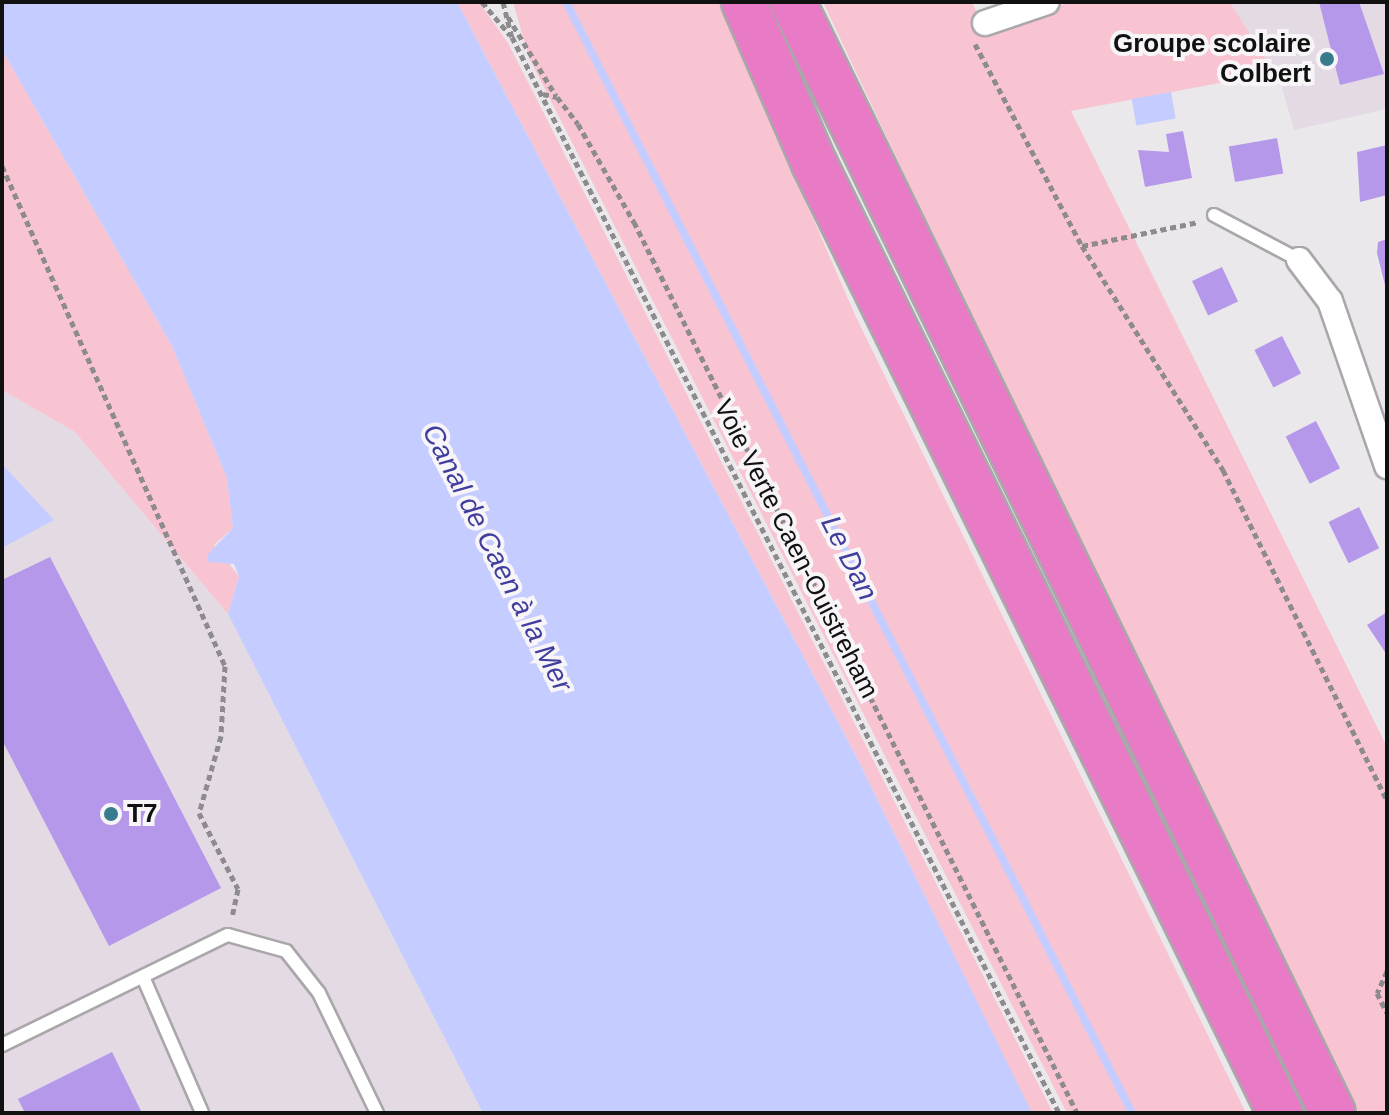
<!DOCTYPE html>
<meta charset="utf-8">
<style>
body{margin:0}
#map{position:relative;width:1389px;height:1115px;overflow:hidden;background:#ebe8ec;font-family:Arial,sans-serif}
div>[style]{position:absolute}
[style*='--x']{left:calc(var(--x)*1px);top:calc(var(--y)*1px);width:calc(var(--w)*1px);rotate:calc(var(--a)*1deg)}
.built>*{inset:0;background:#e3dae4}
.green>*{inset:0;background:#f9c4d1}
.water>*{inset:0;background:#c5ccff;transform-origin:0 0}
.stream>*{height:8px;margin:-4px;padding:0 4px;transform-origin:4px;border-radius:4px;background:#c5ccff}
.building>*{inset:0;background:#b598ea;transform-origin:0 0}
.path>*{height:5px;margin-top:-2.5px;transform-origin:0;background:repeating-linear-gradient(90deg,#8d8b8e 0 6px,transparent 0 10px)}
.roads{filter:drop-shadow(2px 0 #aaa7ab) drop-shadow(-2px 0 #aaa7ab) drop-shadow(0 2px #aaa7ab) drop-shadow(0 -2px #aaa7ab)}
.lane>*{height:12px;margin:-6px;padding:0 6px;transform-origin:6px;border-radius:6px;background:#fff}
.street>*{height:24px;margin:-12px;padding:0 12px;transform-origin:12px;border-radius:12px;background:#fff}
.highway>*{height:44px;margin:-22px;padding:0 22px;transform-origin:22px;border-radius:22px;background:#e97ac5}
.dots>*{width:22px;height:22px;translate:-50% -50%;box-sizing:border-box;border:4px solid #f8f5f9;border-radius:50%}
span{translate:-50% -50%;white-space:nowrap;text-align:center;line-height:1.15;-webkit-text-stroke:8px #f8f5f9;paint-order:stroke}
.poi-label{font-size:26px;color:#121112;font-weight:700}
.right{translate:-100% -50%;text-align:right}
.left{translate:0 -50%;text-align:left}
.street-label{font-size:26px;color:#121112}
.water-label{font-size:28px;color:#403e9d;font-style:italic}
.frame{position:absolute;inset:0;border:4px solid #121112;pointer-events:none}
</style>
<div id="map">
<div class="built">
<div style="clip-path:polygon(1230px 2px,1387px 2px,1387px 109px,1294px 130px,1281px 84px)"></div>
<div style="clip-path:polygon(2px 390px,75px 432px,228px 614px,483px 1113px,2px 1113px)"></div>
</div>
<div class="green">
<div style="clip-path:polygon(457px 2px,479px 2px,508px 43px,1053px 1113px,1032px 1113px,1023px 1096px,856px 756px)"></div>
<div style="clip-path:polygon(513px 2px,719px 2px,855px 315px,1246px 1113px,1067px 1113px,529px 58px)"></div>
<div style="clip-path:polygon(823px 2px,972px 2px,988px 37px,1069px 2px,1230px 2px,1281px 84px,1246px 78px,1071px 111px,1387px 747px,1387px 1113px,1359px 1113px,1098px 586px)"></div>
<div style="clip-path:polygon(2px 50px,172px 346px,227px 478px,233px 528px,214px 545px,239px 576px,228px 614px,75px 432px,2px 390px)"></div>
</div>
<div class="water">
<div style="clip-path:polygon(2px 2px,457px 2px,856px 756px,1032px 1113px,483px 1113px,228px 614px,239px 576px,234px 564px,208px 562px,208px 554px,233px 528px,227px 478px,172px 346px,2px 50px)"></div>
<div style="left:1171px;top:92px;width:27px;height:40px;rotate:80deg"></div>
<div style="clip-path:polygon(2px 464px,54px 520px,2px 548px)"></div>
</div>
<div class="stream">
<div style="--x:566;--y:2;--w:1247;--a:63"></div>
</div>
<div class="building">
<div style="clip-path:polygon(1319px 2px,1359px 2px,1384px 74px,1340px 85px)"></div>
<div style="clip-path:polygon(1183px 131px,1192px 178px,1145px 187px,1138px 150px,1169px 152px,1166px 134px)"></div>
<div style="left:1277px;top:138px;width:36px;height:49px;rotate:80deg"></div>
<div style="clip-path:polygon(1387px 145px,1387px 195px,1360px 202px,1357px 152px)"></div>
<div style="clip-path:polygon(1387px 239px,1387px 289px,1386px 289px,1377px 253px,1378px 242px)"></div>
<div style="left:1222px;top:267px;width:38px;height:33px;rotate:65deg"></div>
<div style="left:1282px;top:336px;width:42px;height:31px;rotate:63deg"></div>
<div style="left:1316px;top:421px;width:53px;height:34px;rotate:63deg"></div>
<div style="left:1359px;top:507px;width:46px;height:34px;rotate:64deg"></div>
<div style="clip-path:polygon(50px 557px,221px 888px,109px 946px,2px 740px,2px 580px)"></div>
<div style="clip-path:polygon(1387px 612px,1387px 655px,1367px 625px)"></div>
<div style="clip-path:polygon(112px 1052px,142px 1113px,25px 1113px,18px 1099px)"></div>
</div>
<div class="path">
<div style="--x:482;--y:2;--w:43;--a:49.7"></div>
<div style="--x:503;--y:2;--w:36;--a:76"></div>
<div style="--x:512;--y:37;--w:1207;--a:63.05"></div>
<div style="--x:508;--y:17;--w:92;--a:58.7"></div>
<div style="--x:975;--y:44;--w:229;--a:62.1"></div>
<div style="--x:1082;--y:246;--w:265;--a:57.8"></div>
<div style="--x:1223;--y:470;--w:369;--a:63.6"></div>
<div style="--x:543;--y:94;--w:14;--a:12"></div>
<div style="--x:557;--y:97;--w:34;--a:52"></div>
<div style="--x:578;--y:124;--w:113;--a:60.3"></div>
<div style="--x:634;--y:222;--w:995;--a:63.56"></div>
<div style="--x:2;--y:166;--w:547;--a:65.96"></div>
<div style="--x:225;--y:666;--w:70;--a:93.3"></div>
<div style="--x:221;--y:736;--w:80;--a:105.9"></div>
<div style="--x:199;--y:813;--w:85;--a:62.8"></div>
<div style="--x:238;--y:889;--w:30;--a:102"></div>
<div style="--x:1082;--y:246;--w:119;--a:-11.6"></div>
<div style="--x:1387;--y:971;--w:24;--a:114"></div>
<div style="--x:1377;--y:993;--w:22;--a:63"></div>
</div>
<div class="roads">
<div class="lane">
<div style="--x:1214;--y:215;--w:96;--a:27.9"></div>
<div style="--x:143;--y:977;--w:148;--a:66.5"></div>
<div style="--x:2;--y:1045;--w:251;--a:-26"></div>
<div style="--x:228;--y:935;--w:60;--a:15.4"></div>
<div style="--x:286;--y:951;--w:53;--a:51.8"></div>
<div style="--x:319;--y:993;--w:133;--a:64.2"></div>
</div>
<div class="street">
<div style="--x:985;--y:23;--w:65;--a:-18.7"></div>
<div style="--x:1299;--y:260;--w:51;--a:52.9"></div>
<div style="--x:1330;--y:301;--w:175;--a:70.9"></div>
</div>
<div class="highway">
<div style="--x:744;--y:2;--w:176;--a:66.5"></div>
<div style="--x:814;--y:163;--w:1058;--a:63.87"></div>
<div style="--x:793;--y:2;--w:1235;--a:64.08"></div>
</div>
</div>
<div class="dots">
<div style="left:1327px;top:59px;background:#387b8c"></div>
<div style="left:111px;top:814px;background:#387b8c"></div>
</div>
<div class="poi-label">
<span class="right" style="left:1311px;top:59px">Groupe scolaire<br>Colbert</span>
<span class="left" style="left:127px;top:814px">T7</span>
</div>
<div class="street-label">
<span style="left:796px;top:549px;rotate:63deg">Voie Verte Caen-Ouistreham</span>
</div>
<div class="water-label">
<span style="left:497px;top:558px;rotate:63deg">Canal de Caen à la Mer</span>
<span style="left:849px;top:558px;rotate:63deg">Le Dan</span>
</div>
<div class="frame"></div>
</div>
